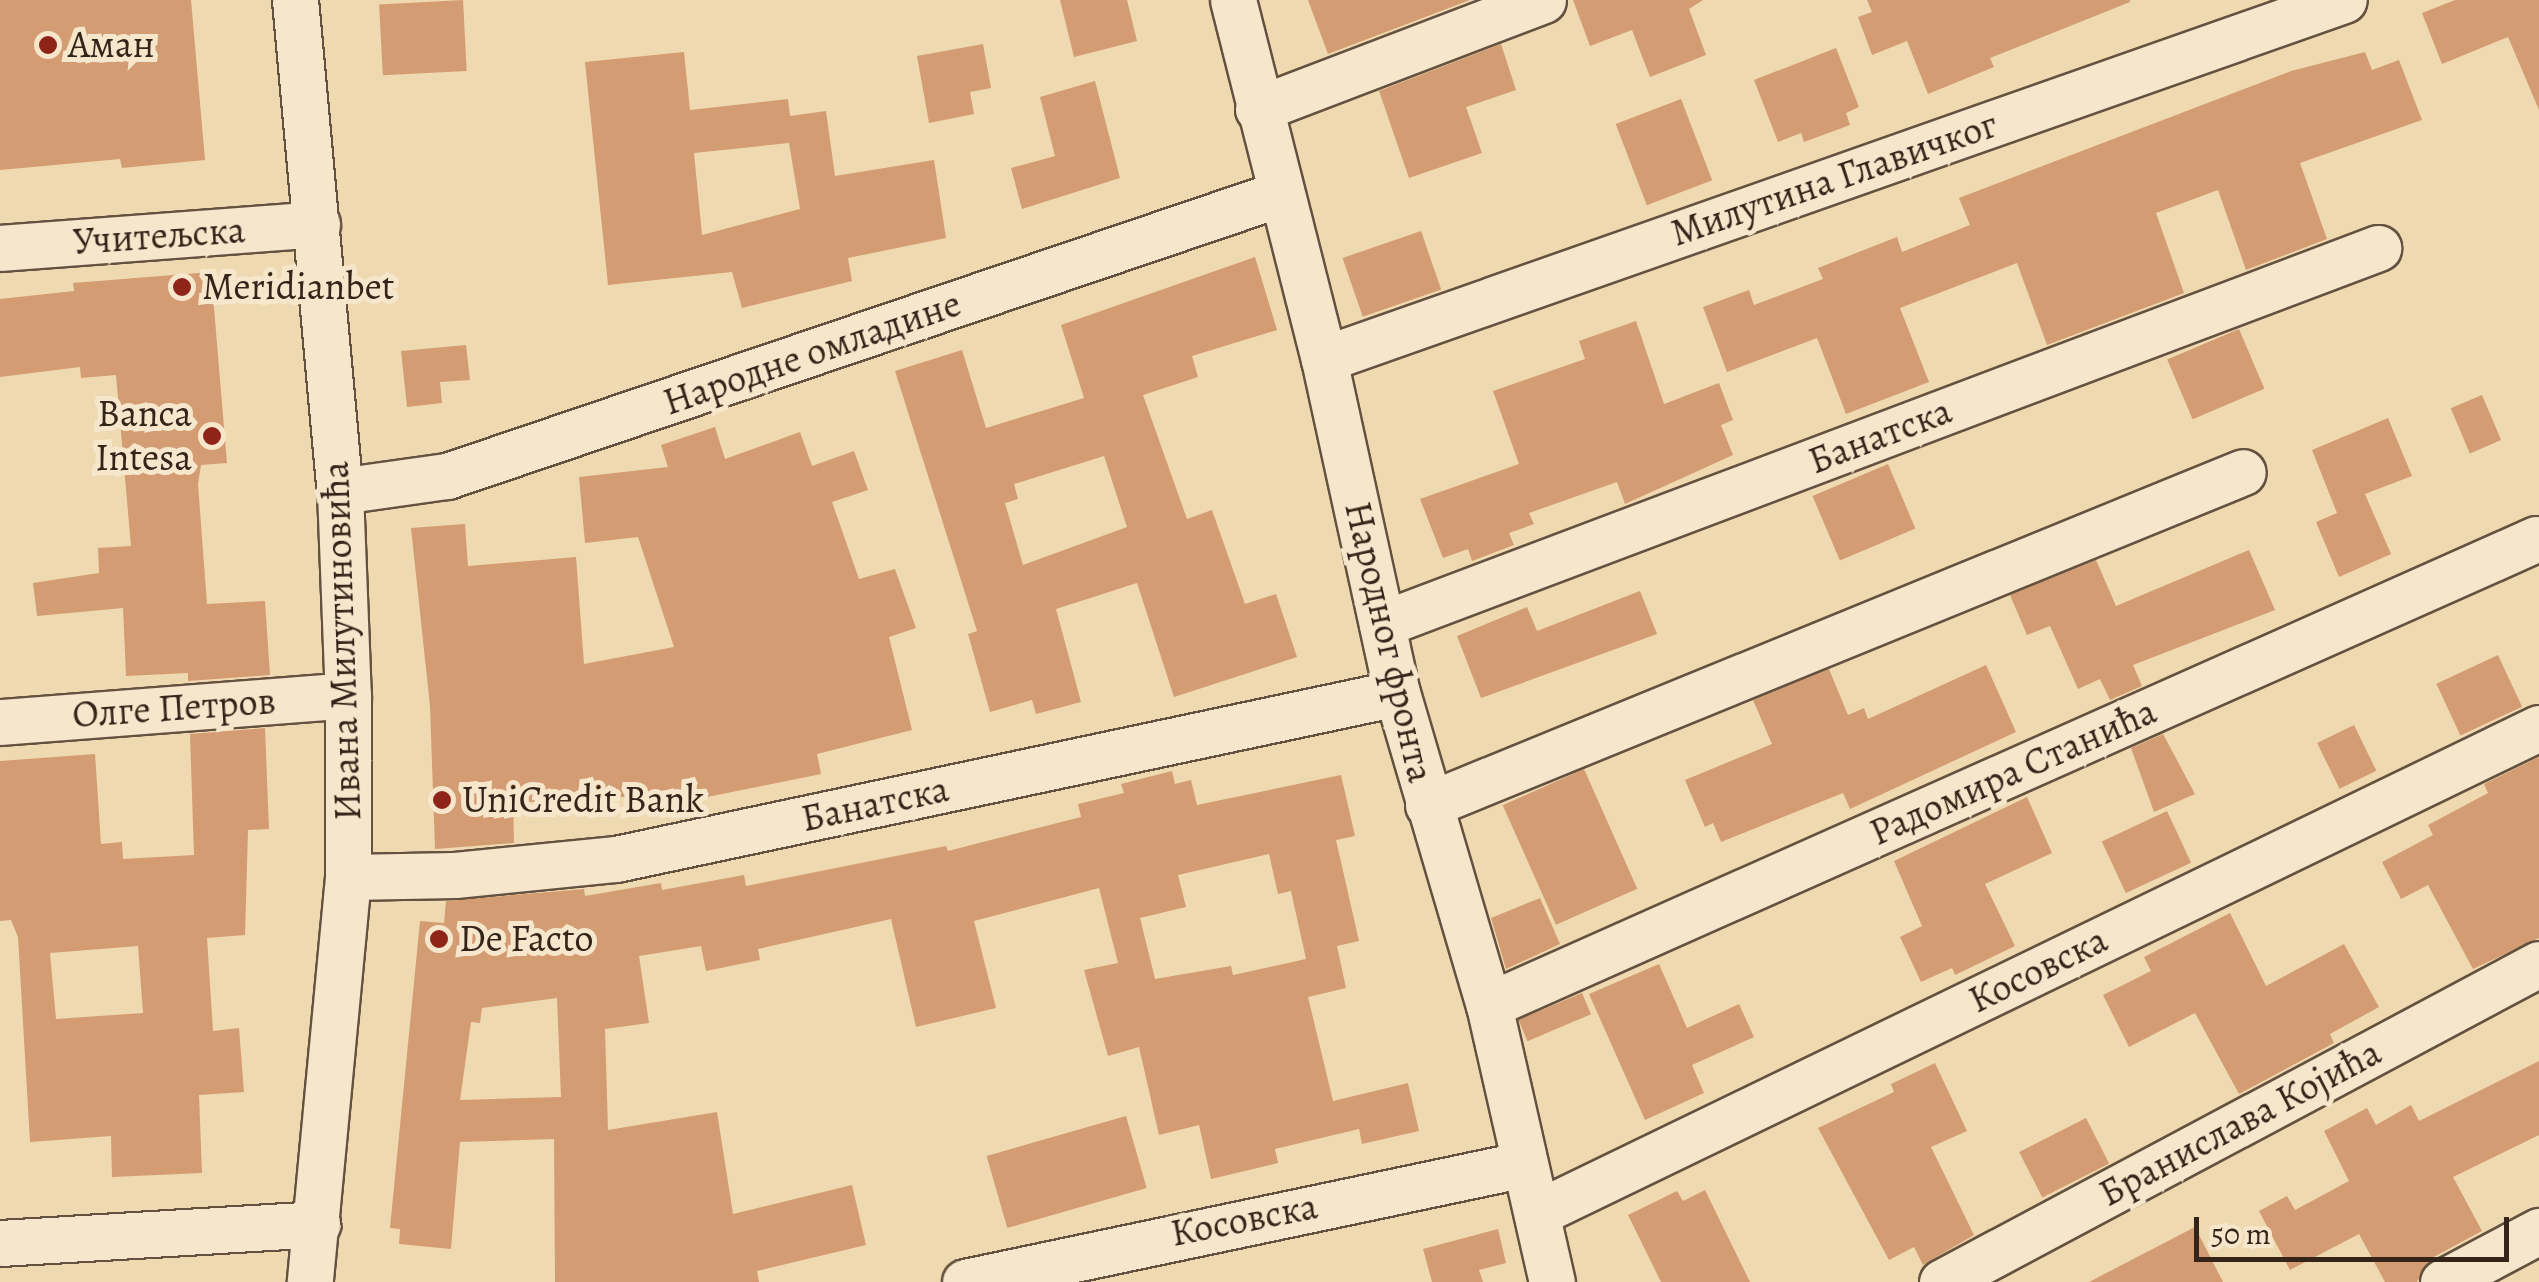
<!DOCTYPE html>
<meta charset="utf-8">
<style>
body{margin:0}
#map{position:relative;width:2539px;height:1282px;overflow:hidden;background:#efd9b0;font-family:Alegreya,serif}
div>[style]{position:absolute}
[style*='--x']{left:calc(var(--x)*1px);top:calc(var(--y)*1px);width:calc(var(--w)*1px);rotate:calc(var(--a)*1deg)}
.building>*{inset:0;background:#d49c72;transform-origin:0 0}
.roads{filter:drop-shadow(2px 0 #64513f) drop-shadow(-2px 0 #64513f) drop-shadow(0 2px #64513f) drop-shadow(0 -2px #64513f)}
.minor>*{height:45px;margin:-22.5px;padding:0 22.5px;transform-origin:22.5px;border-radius:22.5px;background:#f5e6cc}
.dots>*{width:28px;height:28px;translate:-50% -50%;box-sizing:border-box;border:5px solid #f5e6cc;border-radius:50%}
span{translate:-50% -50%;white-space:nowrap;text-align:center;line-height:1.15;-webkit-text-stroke:10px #f5e6cc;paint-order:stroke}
.poi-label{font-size:38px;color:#352419}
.left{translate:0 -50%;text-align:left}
.right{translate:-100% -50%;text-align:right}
.street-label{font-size:38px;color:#352419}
.scale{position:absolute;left:2194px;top:1217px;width:315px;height:45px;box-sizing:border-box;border:5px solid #352419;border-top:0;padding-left:12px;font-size:30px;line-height:35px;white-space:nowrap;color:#352419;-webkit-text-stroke:8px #f5e6cc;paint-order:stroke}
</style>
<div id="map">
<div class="building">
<div style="clip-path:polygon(0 0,191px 0,205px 160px,122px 168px,120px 159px,0 170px)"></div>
<div style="left:463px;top:0;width:71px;height:84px;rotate:87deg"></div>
<div style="clip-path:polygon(1060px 0,1127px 0,1137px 41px,1074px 57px)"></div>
<div style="clip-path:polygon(1308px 0,1470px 0,1328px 54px)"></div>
<div style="clip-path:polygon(1573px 0,1703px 0,1689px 9px,1706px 55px,1650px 77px,1632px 30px,1590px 46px)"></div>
<div style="clip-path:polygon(1867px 0,2130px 0,2130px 2px,1990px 58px,1994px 67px,1928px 94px,1907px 41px,1872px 55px,1858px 17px,1872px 12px)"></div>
<div style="clip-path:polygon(2455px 0,2539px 0,2539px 110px,2508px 37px,2442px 64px,2422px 13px)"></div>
<div style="clip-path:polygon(983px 44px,991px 88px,970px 92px,974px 114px,929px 123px,917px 56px)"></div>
<div style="clip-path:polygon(1501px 44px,1516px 90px,1466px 107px,1482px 153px,1409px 178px,1379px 91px)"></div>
<div style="clip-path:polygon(1836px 48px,1859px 107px,1846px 113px,1850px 125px,1804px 142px,1801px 133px,1778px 142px,1754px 80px)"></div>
<div style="clip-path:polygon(evenodd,684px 52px,690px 110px,788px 99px,790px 116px,826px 111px,835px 176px,934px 160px,946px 238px,848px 258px,852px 281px,742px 308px,732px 272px,608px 285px,585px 62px,684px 52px,789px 143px,800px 209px,702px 235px,694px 153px,789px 143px)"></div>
<div style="clip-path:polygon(2365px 52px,2372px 70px,2399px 60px,2422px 120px,2300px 163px,2327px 239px,2246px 270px,2218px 190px,2156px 213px,2184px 293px,2047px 345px,2017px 263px,1900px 308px,1929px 382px,1846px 414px,1817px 338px,1727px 372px,1703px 307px,1749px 290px,1754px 305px,1823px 279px,1818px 268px,1897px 237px,1902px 252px,1970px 225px,1959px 198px,2291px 71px)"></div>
<div style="clip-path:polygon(1095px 81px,1120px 178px,1022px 209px,1011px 168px,1055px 156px,1040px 97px)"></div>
<div style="left:1681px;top:99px;width:87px;height:70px;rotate:69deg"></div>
<div style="left:1421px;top:231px;width:62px;height:83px;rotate:71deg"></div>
<div style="clip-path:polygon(evenodd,1255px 257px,1277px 330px,1192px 356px,1198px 377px,1143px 395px,1187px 519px,1212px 510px,1245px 604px,1276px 594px,1297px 657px,1174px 697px,1137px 583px,1056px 609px,1081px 702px,1036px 714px,1032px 700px,990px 712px,968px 634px,977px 631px,895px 371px,962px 350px,986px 428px,1084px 398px,1061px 325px,1255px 257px,1104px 456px,1127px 527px,1023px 565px,1005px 503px,1018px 499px,1014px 484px,1104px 456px)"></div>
<div style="clip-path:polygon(211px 272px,227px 463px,201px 465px,198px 484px,207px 604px,265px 601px,270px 675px,188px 681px,188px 673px,126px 676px,123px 608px,37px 616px,33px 583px,99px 573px,98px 548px,131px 546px,116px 375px,81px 378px,80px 367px,0 377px,0 299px,74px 291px,73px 283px)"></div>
<div style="clip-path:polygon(1636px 321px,1664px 404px,1719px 383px,1733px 420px,1721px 425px,1733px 455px,1625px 504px,1617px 482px,1529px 513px,1534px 524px,1509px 533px,1514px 545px,1472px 561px,1468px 549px,1443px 558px,1420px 499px,1519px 464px,1493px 391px,1585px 359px,1579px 341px)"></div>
<div style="left:2239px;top:329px;width:65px;height:78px;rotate:67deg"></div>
<div style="clip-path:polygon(466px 345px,470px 380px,440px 382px,442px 403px,407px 407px,401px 351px)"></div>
<div style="left:2482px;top:395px;width:49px;height:34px;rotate:67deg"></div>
<div style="clip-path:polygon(2388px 418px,2412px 476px,2365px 494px,2391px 554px,2339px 577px,2316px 522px,2337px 513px,2312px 450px)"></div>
<div style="clip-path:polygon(715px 427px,725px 459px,800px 432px,812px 466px,854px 451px,868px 490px,832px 502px,859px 579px,895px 569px,916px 628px,889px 637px,912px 730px,817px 754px,821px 774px,643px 810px,640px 796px,513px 803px,514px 843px,435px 849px,430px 706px,411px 528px,465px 524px,468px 566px,576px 557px,584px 664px,674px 647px,638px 537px,585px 543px,579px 477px,668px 467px,661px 445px)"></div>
<div style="left:1888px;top:464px;width:70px;height:82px;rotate:67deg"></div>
<div style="clip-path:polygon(2249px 550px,2275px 610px,2133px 665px,2142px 686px,2110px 700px,2100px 679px,2078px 689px,2050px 626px,2027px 635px,2010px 595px,2096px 560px,2116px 606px)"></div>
<div style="clip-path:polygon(1640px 591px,1657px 634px,1481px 698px,1457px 636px,1527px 607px,1537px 631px)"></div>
<div style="left:2498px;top:655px;width:57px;height:68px;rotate:65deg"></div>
<div style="clip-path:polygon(1986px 665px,2016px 732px,1850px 809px,1843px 793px,1721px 842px,1713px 823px,1705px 827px,1685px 780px,1772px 744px,1753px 700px,1829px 669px,1848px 715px,1864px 708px,1868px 719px)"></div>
<div style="left:2354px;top:725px;width:51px;height:41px;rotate:64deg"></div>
<div style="clip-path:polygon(evenodd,265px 728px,269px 829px,248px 830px,245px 935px,207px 938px,213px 1031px,239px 1028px,244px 1092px,199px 1095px,202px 1173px,112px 1177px,111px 1136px,30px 1142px,18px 937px,11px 920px,0 921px,0 761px,95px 754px,101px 844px,122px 842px,123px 859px,194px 855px,190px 734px,265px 728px,138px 946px,143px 1013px,56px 1019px,50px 953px,138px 946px)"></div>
<div style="clip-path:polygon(2163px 734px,2195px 794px,2154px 812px,2131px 748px)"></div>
<div style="clip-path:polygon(2539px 757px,2539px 938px,2473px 969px,2428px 885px,2401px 899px,2382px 862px,2433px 835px,2428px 825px,2488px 793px,2484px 784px)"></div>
<div style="left:1584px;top:769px;width:131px;height:89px;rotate:66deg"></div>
<div style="clip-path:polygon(evenodd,1172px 771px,1175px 784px,1191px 780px,1197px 805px,1341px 775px,1355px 836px,1336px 840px,1359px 941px,1337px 946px,1346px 988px,1308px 997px,1333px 1101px,1408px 1083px,1419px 1131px,1362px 1144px,1359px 1129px,1275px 1149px,1278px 1163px,1211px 1179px,1199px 1125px,1159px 1135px,1139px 1047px,1108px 1056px,1084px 970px,1118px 963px,1099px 888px,974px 921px,996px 1008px,916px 1027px,891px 919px,758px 949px,760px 960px,706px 971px,701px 946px,639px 956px,649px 1023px,605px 1029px,608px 1130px,717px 1112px,733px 1214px,852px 1185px,866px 1245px,757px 1271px,759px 1282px,555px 1282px,554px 1139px,460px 1142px,451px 1249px,399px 1244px,400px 1229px,390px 1228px,420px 921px,444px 923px,446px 901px,584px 889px,585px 896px,661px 883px,662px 890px,744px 875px,746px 886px,946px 846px,948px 851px,1081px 817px,1078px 804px,1124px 793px,1121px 784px,1172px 771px,1269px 854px,1278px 894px,1291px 891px,1306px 959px,1233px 975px,1231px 966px,1155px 979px,1140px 918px,1186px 907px,1178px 875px,1269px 854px,1172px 771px,557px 998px,561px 1097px,460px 1100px,471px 1022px,480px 1023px,482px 1008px,557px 998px)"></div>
<div style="clip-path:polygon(2027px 797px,2052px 853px,1985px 884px,2015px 946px,1955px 975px,1952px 968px,1921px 982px,1900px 937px,1922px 926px,1894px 861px)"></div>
<div style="left:2167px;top:811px;width:57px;height:72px;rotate:65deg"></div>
<div style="clip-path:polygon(1540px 898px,1560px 944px,1506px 969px,1491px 918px)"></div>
<div style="clip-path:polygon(2230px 913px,2266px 986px,2344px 944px,2379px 1007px,2330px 1034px,2334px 1043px,2239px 1094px,2195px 1013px,2129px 1047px,2103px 995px,2151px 971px,2144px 957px)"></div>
<div style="clip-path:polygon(1659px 964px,1687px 1028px,1739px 1004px,1754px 1037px,1692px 1065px,1704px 1093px,1645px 1120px,1589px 994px)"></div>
<div style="left:1582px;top:993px;width:23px;height:69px;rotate:67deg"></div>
<div style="clip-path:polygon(2539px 1061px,2539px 1135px,2453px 1177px,2482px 1231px,2430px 1259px,2417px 1282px,2385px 1282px,2359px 1234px,2290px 1270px,2259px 1211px,2287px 1196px,2295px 1210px,2349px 1181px,2324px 1131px,2367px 1108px,2376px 1125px,2411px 1105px,2419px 1121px)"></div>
<div style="clip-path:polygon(1935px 1063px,1967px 1131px,1931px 1147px,1974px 1235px,1923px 1265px,1914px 1247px,1889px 1260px,1818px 1128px,1894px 1092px,1891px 1084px)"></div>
<div style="left:1126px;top:1116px;width:75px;height:145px;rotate:74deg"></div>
<div style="left:2086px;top:1118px;width:51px;height:75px;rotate:63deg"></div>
<div style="clip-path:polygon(1705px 1190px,1750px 1282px,1661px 1282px,1628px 1215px,1677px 1191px,1683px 1201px)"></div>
<div style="clip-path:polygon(2195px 1227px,2223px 1282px,2089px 1282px)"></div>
<div style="clip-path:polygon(1498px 1229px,1506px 1263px,1479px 1270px,1483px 1282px,1432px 1282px,1423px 1249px)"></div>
</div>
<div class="roads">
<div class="minor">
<div style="--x:295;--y:0;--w:493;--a:84.8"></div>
<div style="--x:340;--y:491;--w:204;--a:87.8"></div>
<div style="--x:348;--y:695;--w:182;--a:90"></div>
<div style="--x:348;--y:877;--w:407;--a:95.4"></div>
<div style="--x:1233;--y:0;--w:370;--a:75.8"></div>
<div style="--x:1324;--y:359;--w:342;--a:77.7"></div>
<div style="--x:1397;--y:693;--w:325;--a:73.6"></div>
<div style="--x:1489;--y:1005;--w:284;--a:77.2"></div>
<div style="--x:1258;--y:109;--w:305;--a:-20.9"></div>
<div style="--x:0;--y:248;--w:318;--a:-4.3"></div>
<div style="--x:1324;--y:359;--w:1081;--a:-19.39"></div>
<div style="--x:340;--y:491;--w:108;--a:-8"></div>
<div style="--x:447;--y:476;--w:878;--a:-18.72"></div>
<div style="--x:1382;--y:624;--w:1065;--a:-20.68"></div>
<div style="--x:0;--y:722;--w:349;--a:-4.4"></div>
<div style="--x:1428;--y:805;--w:880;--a:-22.22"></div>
<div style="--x:348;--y:877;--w:107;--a:-1.1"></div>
<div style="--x:455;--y:875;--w:162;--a:-5.7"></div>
<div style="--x:616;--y:859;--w:798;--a:-12"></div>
<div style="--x:1489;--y:1005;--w:1146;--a:-23.99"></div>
<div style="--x:1537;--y:1213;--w:1113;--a:-25.83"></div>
<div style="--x:0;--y:1243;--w:318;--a:-3.4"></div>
<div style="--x:965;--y:1282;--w:572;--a:-11.9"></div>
<div style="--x:1942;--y:1282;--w:676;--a:-28.04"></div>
<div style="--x:2443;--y:1282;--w:109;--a:-28"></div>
</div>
</div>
<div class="dots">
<div style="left:48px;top:45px;background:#8f2418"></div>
<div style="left:182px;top:287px;background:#8f2418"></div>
<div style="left:212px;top:436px;background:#8f2418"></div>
<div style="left:442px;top:800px;background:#8f2418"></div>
<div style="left:439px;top:939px;background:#8f2418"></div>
</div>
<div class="poi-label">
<span class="left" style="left:68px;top:45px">Аман</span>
<span class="left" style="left:202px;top:287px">Meridianbet</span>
<span class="right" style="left:192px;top:436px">Banca<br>Intesa</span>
<span class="left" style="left:462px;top:800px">UniCredit Bank</span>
<span class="left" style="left:459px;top:939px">De Facto</span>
</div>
<div class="street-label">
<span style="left:1834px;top:179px;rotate:-19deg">Милутина Главичког</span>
<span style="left:159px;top:236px;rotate:-4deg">Учитељска</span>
<span style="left:812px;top:353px;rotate:-19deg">Народне омладине</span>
<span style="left:1880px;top:436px;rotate:-21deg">Банатска</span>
<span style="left:342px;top:641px;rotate:-92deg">Ивана Милутиновића</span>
<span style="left:1389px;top:642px;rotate:77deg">Народног фронта</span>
<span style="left:174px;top:708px;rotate:-4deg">Олге Петров</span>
<span style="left:2013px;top:772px;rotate:-24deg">Радомира Станића</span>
<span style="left:875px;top:804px;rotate:-12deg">Банатска</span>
<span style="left:2038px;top:970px;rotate:-26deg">Косовска</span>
<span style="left:2240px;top:1123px;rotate:-28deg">Бранислава Којића</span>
<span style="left:1244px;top:1220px;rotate:-11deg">Косовска</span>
</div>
<div class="scale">50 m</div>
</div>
